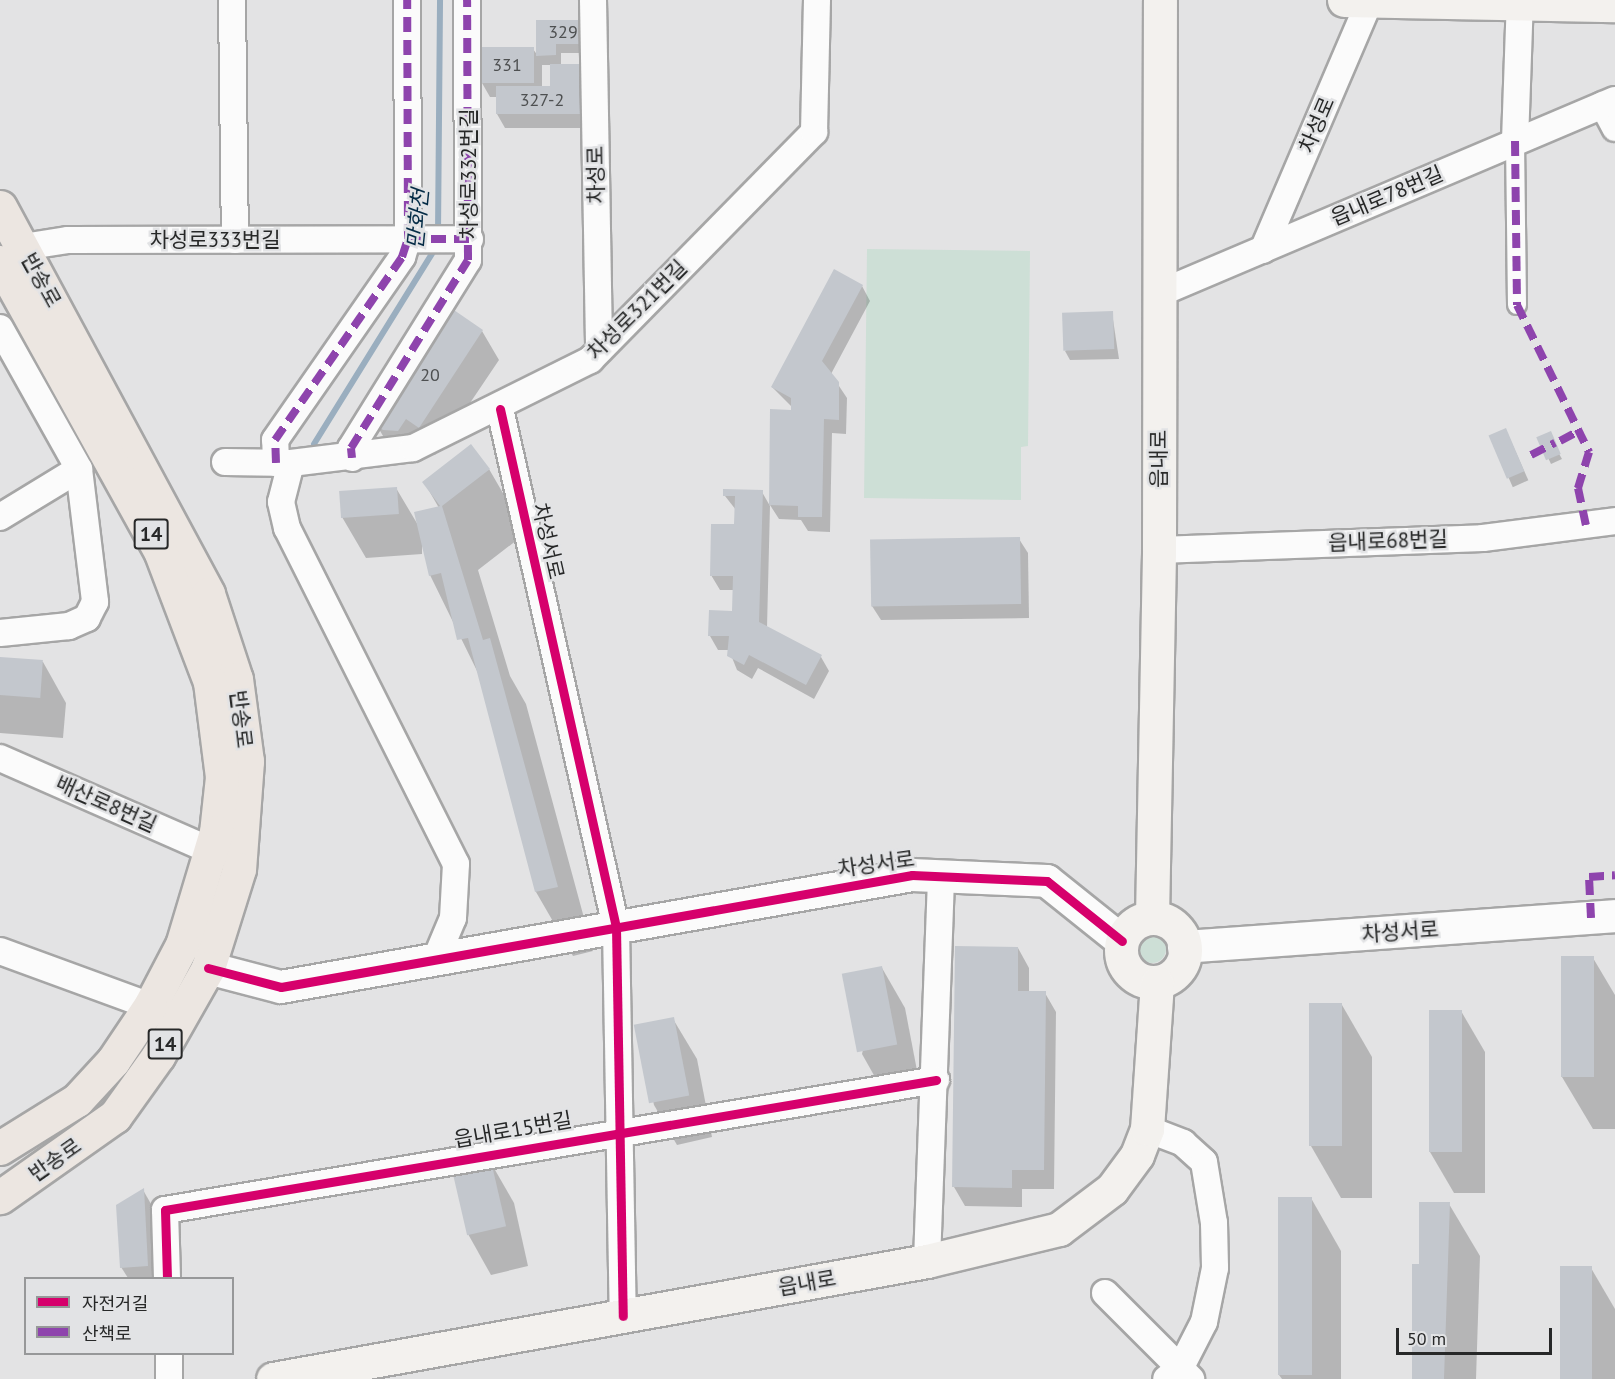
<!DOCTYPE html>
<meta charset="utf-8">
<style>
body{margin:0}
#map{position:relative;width:1615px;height:1379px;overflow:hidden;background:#e3e3e4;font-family:"PT Sans","Noto Sans KR",sans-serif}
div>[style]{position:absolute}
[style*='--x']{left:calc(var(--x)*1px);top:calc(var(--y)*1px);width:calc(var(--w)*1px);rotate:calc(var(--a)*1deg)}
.green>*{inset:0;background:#cddfd6}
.round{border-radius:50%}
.shadow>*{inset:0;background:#0003;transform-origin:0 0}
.stream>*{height:6px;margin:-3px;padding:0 3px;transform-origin:3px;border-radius:3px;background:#9aaebf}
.building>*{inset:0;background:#c3c7cd;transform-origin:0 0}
.roads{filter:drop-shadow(2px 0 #a6a6a6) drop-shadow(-2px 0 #a6a6a6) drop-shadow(0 2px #a6a6a6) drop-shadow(0 -2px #a6a6a6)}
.pedestrian>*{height:18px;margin:-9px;padding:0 9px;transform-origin:9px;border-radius:9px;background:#fbfbfb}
.minor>*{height:26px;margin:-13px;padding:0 13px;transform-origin:13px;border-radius:13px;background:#fbfbfb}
.tertiary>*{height:32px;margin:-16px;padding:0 16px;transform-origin:16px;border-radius:16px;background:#fbfbfb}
.secondary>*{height:33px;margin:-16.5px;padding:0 16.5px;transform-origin:16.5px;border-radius:16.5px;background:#f3f1ee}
.secondary>.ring{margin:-16.5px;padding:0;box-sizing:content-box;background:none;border:33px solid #f3f1ee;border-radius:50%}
.primary>*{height:33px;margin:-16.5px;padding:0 16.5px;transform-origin:16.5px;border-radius:16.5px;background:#ece6e1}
.quiet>*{height:8px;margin-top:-4px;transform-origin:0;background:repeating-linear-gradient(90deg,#8e44ad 0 15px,transparent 0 23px)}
.cycleway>*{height:9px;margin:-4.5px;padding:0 4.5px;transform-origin:4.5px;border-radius:4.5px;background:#d6006c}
span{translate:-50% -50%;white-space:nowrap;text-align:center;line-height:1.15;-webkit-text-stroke:5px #e2e3e5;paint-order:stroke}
.number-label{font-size:18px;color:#4e5051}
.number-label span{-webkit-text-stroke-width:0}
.shield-label span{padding:2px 4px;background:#e2e3e5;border:2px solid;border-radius:4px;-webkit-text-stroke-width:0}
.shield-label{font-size:20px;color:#272828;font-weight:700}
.street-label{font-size:21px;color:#272828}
.water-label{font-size:22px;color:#052c46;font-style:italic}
.legend{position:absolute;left:24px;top:1277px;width:210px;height:78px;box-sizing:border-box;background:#e2e3e5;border:2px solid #979899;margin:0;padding:8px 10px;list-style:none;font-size:18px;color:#272828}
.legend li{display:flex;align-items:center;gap:12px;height:30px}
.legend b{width:30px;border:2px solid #979899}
.scale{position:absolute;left:1396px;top:1328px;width:156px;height:27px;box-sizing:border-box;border:3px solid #272828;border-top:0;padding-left:8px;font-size:18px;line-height:21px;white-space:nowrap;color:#272828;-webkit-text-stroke:4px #e2e3e5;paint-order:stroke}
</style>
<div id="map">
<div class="green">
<div style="clip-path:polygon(867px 249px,1030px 251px,1028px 446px,1021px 447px,1021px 500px,864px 498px)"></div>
<div class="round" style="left:1138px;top:935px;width:28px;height:28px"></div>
</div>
<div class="shadow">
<div style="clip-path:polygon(evenodd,538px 22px,588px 22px,594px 53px,561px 53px,561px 65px,578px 65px,586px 80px,596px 128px,505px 128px,497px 114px,497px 97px,490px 97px,482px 83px,533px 49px,538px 56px,538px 22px,542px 65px,551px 65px,551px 87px,542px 87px,542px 65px)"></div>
<div style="clip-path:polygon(862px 286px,870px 301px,831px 374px,847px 398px,846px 434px,832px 433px,830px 532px,808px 531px,801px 520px,779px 519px,770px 505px,792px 407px,772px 387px)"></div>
<div style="clip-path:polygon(1112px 313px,1119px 359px,1070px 360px,1065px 351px)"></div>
<div style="clip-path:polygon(482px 331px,499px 360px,435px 455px,423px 447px,393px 453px,376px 424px)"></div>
<div style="left:1506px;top:430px;width:55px;height:17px;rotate:66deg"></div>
<div style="clip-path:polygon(1548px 434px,1562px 459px,1551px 464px,1539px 438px)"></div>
<div style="clip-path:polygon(489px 469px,526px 533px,478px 570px,510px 676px,526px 704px,593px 951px,573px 956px,536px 892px,480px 677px,430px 575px,422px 542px,422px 554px,366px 558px,342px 517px,341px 492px,396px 488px,418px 525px,439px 508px,424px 482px)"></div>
<div style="clip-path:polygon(762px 492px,770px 506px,767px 628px,821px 657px,829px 671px,814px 699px,758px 668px,752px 679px,737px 670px,729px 650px,718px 650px,710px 636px,734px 613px,734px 590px,720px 590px,711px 575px,736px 525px,736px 510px,725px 496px)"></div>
<div style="clip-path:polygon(1019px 539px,1028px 553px,1029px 618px,881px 620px,872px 606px)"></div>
<div style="clip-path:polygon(0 659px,43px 662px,66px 703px,63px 738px,0 733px)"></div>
<div style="clip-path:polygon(1018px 948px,1029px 968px,1029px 993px,1045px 993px,1056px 1012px,1054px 1189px,1022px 1189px,1022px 1207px,965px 1206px,954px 1187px)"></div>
<div style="clip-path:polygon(1593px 958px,1615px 995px,1615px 1129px,1593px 1129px,1562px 1077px)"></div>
<div style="clip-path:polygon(882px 968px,905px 1008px,920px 1086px,885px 1095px,862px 1054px)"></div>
<div style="clip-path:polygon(1342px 1005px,1372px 1057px,1372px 1198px,1341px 1198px,1311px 1146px)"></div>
<div style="clip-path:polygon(1461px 1011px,1485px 1052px,1485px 1193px,1454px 1193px,1430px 1152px)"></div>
<div style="clip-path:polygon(673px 1019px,697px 1059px,712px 1137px,677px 1145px,654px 1105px,637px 1029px)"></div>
<div style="clip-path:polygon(491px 1163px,514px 1203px,528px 1266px,491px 1275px,468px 1234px,454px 1170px)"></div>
<div style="clip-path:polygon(143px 1190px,166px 1230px,169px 1278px,128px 1278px,121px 1267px)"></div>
<div style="clip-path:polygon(1311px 1198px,1341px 1251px,1341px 1379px,1282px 1379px,1279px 1375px)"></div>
<div style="clip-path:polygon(1449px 1204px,1480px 1256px,1476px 1379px,1413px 1379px,1420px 1265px)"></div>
<div style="clip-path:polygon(1591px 1268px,1615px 1309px,1615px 1379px,1560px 1379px)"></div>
</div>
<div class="stream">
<div style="--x:438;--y:233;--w:233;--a:-89.5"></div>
<div style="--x:314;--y:444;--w:233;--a:-58.2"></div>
</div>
<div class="building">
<div style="clip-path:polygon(536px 20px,589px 20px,589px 44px,556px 44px,556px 55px,536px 56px)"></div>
<div style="left:480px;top:47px;width:54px;height:36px"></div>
<div style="clip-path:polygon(550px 64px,579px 64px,579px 78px,589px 78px,589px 114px,496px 114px,496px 86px,550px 86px)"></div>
<div style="clip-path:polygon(834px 269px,863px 285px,822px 361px,839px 382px,839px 420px,824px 419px,822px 517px,798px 517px,798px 506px,769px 505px,770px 409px,791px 410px,791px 398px,771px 387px)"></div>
<div style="clip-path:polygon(451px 308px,483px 330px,419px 428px,406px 419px,398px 431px,383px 430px,375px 424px)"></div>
<div style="left:1113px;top:311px;width:38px;height:51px;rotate:88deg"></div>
<div style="left:1506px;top:428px;width:47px;height:19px;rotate:67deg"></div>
<div style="left:1551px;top:431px;width:25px;height:16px;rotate:67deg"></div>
<div style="clip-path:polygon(471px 444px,490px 469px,442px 506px,483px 640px,490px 638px,558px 887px,535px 892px,468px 638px,457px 640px,441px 573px,429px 576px,414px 512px,440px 506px,422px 482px)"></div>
<div style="left:397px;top:487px;width:27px;height:58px;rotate:86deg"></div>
<div style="clip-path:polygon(723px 489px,763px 490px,759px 622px,822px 655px,806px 685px,749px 655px,744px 665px,727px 656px,729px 636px,708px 636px,709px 610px,732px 611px,733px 576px,710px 576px,711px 524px,734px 524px,735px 496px,723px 496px)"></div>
<div style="left:1020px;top:537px;width:67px;height:150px;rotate:89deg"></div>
<div style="left:0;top:657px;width:43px;height:38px;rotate:4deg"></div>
<div style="clip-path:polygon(955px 946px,1018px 947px,1018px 991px,1046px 991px,1044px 1170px,1012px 1170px,1012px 1188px,952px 1187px)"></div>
<div style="left:1561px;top:956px;width:33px;height:121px"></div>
<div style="left:882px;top:966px;width:80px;height:41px;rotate:79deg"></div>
<div style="left:1309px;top:1003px;width:33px;height:143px"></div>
<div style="left:1429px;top:1010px;width:33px;height:142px"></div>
<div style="left:674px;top:1017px;width:80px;height:41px;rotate:79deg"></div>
<div style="left:491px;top:1161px;width:67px;height:40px;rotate:77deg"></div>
<div style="clip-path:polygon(144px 1188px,148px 1266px,120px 1268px,116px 1205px)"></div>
<div style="left:1278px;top:1197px;width:34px;height:178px"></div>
<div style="clip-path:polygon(1419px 1202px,1450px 1202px,1444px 1379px,1412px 1379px,1412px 1264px,1419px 1264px)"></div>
<div style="left:1560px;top:1266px;width:32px;height:113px"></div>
</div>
<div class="roads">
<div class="pedestrian">
<div style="--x:1515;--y:141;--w:164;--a:89.3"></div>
</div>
<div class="minor">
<div style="--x:232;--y:0;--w:240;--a:89.3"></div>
<div style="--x:593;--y:0;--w:350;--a:89"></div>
<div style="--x:1603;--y:105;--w:26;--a:62"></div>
<div style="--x:1515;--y:141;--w:141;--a:-88"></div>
<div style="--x:23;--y:247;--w:46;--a:-8.8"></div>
<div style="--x:68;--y:240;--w:402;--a:-0.1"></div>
<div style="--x:1263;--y:250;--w:272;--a:-66.8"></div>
<div style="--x:1160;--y:293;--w:494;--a:-23"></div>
<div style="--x:0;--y:328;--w:162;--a:60.7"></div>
<div style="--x:500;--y:409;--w:531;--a:77.38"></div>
<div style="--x:616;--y:927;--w:389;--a:89"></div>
<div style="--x:352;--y:458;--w:10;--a:-96"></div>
<div style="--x:351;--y:448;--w:221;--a:-58.1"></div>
<div style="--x:468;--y:260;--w:260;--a:-90.2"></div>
<div style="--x:225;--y:462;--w:66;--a:0.9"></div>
<div style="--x:291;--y:463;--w:123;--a:-7"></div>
<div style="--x:413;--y:448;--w:198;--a:-26.4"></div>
<div style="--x:590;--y:360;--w:320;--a:-45.5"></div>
<div style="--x:814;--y:132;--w:132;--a:-88.7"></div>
<div style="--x:276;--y:463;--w:23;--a:-92"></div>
<div style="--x:275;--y:440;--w:223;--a:-55.2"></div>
<div style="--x:402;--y:257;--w:19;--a:-72"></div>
<div style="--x:408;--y:239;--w:239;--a:-90.2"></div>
<div style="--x:291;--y:463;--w:40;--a:104.4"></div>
<div style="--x:281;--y:502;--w:27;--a:77"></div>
<div style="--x:287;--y:528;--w:376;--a:63.3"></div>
<div style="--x:456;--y:864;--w:54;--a:93.2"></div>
<div style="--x:453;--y:918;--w:41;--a:112.8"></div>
<div style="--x:0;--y:517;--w:92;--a:-31.3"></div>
<div style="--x:79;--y:469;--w:134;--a:83.1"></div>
<div style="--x:95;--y:602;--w:18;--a:117"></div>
<div style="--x:87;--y:618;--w:20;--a:156"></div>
<div style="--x:69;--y:626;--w:69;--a:174.2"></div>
<div style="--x:1159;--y:550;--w:324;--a:-2.1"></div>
<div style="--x:1483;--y:538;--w:133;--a:-7.3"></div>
<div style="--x:0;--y:758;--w:232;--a:23.7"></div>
<div style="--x:0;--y:951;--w:160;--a:20.1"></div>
<div style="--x:1147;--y:1129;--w:39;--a:21"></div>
<div style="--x:1183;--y:1143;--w:28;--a:42"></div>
<div style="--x:1204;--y:1162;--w:62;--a:80.7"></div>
<div style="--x:1214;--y:1223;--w:45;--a:88.7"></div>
<div style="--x:1215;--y:1268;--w:55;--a:101.5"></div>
<div style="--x:1204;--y:1322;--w:51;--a:117.1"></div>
<div style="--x:1181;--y:1367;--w:19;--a:141"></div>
<div style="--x:927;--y:1261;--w:387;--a:-87.9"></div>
<div style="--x:167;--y:1278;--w:68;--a:-91.7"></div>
<div style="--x:165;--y:1210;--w:782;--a:-9.57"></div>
<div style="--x:1105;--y:1293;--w:122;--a:45"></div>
<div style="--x:169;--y:1354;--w:25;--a:90"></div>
</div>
<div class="tertiary">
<div style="--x:1184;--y:947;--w:432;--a:-4.1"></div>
<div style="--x:208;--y:968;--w:75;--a:14.6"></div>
<div style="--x:281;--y:987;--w:641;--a:-10.06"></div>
<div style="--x:912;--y:875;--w:135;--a:2.5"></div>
<div style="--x:1047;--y:881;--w:96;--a:38.7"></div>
</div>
<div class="secondary">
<div style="--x:1344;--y:0;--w:271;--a:1.1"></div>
<div style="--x:1152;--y:918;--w:368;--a:-88.9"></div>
<div style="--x:1159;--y:550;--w:550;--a:-89.9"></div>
<div class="ring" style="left:1121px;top:918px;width:31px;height:31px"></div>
<div style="--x:273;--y:1379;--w:665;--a:-10.23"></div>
<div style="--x:927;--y:1261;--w:136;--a:-13.6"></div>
<div style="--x:1059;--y:1229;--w:66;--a:-37"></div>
<div style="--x:1112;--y:1189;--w:42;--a:-53.7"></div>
<div style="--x:1137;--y:1155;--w:28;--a:-69"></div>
<div style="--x:1147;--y:1129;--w:146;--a:-86.1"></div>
</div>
<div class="primary">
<div style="--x:0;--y:207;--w:439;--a:61.7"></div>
<div style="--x:208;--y:594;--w:89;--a:71.8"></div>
<div style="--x:236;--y:679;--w:83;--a:82.4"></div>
<div style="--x:247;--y:761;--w:108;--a:94.2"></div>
<div style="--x:239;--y:869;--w:104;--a:107.4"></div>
<div style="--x:208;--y:968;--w:101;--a:119.6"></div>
<div style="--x:158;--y:1056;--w:74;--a:125.6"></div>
<div style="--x:115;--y:1116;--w:141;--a:144.8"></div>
<div style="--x:0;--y:262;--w:333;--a:61"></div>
<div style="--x:161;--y:553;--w:138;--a:69.2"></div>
<div style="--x:210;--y:682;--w:96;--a:82.8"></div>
<div style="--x:222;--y:777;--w:55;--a:96.2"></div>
<div style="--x:216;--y:832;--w:118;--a:106.7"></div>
<div style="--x:182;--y:945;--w:69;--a:117.7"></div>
<div style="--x:150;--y:1006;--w:66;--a:123.9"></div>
<div style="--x:113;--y:1061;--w:53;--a:132.7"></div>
<div style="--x:77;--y:1100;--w:91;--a:148.1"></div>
</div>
</div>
<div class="quiet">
<div style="--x:1515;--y:141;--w:164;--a:89.3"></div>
<div style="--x:1517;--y:305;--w:164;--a:63.9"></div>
<div style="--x:1589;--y:452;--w:38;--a:107"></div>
<div style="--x:1578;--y:488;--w:38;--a:78"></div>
<div style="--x:408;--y:239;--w:62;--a:0"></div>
<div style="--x:1560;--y:441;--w:21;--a:-28"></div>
<div style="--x:1531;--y:455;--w:27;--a:-27"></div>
<div style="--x:352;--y:458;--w:10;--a:-96"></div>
<div style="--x:351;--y:448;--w:221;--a:-58.1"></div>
<div style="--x:468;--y:260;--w:260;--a:-90.2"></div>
<div style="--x:276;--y:463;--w:23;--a:-92"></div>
<div style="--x:275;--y:440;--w:223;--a:-55.2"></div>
<div style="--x:402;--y:257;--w:19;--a:-72"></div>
<div style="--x:408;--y:239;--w:239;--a:-90.2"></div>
<div style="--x:1591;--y:918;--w:41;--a:-92.8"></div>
<div style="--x:1589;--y:877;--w:26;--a:-4"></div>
</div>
<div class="cycleway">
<div style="--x:500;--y:409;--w:531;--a:77.38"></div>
<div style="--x:616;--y:927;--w:389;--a:89"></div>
<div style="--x:208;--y:968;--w:75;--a:14.6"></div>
<div style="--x:281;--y:987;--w:641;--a:-10.06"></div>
<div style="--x:912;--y:875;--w:135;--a:2.5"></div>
<div style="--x:1047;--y:881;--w:96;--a:38.7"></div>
<div style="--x:167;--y:1278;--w:68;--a:-91.7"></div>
<div style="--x:165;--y:1210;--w:782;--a:-9.57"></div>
</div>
<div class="number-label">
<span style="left:563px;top:32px">329</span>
<span style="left:507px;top:65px">331</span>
<span style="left:542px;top:100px">327-2</span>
<span style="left:430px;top:375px">20</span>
</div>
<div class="shield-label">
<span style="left:151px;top:534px">14</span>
<span style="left:165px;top:1044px">14</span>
</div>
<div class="street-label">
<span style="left:1317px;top:125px;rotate:-67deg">차성로</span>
<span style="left:469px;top:174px;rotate:-90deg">차성로332번길</span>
<span style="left:596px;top:175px;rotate:-91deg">차성로</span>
<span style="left:1387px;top:196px;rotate:-23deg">읍내로78번길</span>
<span style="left:215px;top:240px">차성로333번길</span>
<span style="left:41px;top:280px;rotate:61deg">반송로</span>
<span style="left:637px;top:310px;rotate:-45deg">차성로321번길</span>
<span style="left:1159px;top:459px;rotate:-90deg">읍내로</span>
<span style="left:548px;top:541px;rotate:77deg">차성서로</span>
<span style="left:1388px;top:541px;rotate:-2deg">읍내로68번길</span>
<span style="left:241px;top:719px;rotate:83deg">반송로</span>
<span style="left:106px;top:804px;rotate:24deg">배산로8번길</span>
<span style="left:876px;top:864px;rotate:-8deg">차성서로</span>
<span style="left:1400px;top:932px;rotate:-4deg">차성서로</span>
<span style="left:513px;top:1130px;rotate:-10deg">읍내로15번길</span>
<span style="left:55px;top:1160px;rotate:-35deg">반송로</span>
<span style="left:807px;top:1283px;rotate:-10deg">읍내로</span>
</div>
<div class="water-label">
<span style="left:418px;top:219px;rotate:-84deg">만화천</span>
</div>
<ul class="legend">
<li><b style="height:8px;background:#d6006c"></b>자전거길</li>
<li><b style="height:8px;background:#8e44ad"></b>산책로</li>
</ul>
<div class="scale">50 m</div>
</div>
